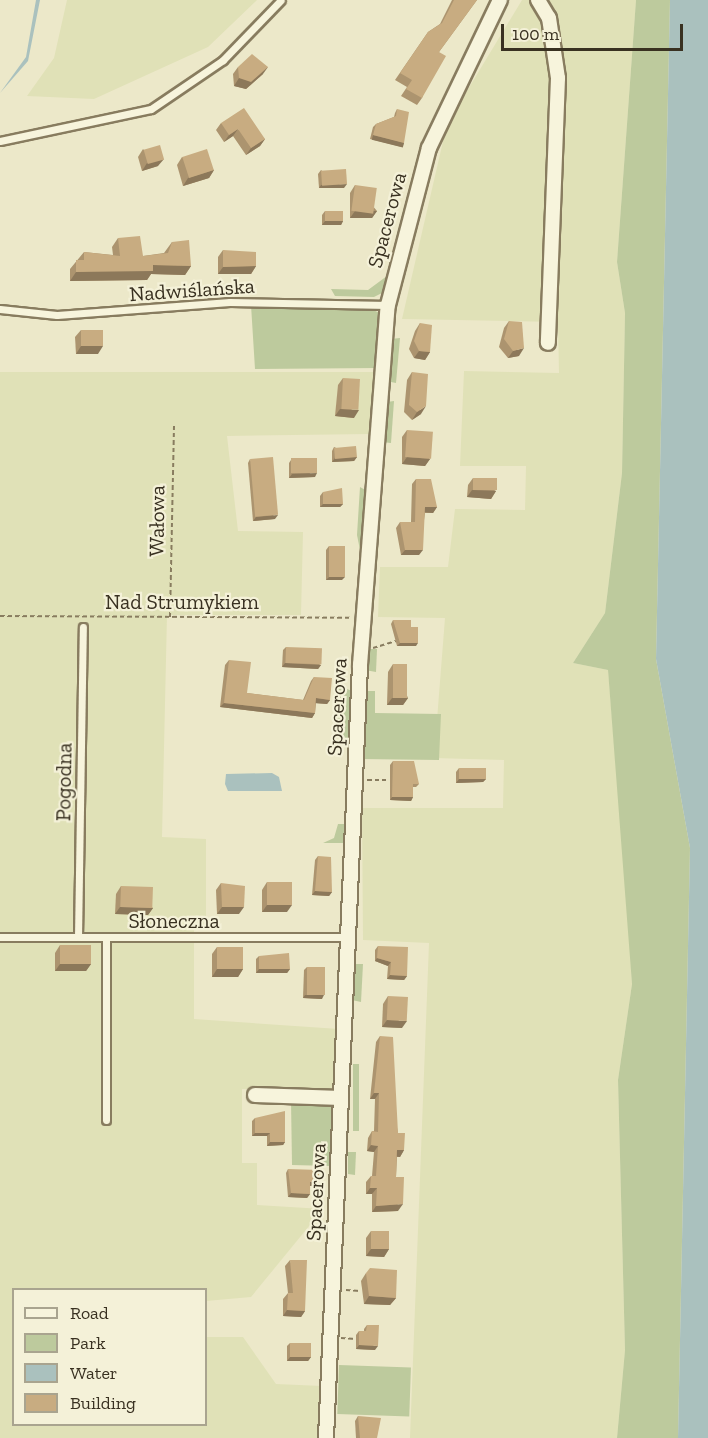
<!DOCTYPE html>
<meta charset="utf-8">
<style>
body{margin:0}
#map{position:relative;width:708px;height:1438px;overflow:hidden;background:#ece8c9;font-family:"Zilla Slab",serif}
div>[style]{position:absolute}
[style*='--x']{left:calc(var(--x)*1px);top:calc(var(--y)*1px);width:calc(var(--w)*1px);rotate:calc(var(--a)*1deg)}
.farmland>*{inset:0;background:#e0e1b7}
.green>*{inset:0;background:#bdca9d;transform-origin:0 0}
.water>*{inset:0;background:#aac1be}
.path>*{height:2px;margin-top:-1px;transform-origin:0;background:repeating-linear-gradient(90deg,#887c5f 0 4.5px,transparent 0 7.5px)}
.roads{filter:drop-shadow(2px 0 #887c5f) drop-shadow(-2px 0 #887c5f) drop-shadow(0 2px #887c5f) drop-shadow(0 -2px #887c5f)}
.lane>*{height:7px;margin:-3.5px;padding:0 3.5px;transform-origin:3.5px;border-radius:3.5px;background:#f7f4dc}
.street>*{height:14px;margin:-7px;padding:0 7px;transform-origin:7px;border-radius:7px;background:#f7f4dc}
.wall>*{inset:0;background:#ac946f}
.shaded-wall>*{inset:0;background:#8c785a;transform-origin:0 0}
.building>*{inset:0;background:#c8ac81;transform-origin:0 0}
span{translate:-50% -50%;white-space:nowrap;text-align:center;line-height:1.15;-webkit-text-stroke:4.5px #f4f1d8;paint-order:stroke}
.street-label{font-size:21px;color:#393121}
.legend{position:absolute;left:12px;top:1288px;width:195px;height:138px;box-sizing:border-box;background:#f4f1d8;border:2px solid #a9a48f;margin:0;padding:8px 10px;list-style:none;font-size:18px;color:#393121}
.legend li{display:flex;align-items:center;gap:12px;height:30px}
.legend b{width:30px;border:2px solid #a9a48f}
.scale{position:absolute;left:501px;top:24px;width:182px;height:27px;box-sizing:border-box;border:3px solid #393121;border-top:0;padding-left:8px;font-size:18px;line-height:21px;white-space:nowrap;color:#393121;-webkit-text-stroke:4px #f4f1d8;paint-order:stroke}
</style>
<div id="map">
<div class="farmland">
<div style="clip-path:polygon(67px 0,257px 0,208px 47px,94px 99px,27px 96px,54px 58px)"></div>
<div style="clip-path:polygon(522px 0,636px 0,617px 262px,625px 313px,622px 473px,605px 613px,573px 663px,608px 670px,627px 897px,632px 984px,618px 1080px,625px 1350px,617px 1438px,410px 1438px,429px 943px,363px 940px,362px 808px,503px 808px,504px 760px,434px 758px,445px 618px,378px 617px,380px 567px,448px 567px,455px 509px,525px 510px,526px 466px,460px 466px,464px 371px,559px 373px,558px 322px,402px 319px,447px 124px)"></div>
<div style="clip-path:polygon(0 372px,374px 372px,370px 434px,227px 436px,238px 531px,303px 532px,301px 615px,167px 615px,162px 837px,206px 839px,206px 926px,194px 927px,194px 1019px,339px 1029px,336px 1090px,242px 1089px,242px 1163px,257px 1163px,257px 1205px,323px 1209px,251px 1297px,206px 1301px,206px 1290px,14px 1290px,14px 1424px,206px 1424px,206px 1337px,243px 1337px,276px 1384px,322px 1386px,318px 1438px,0 1438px)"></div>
</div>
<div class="green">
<div style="clip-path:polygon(636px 0,670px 0,656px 659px,690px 848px,678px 1438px,617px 1438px,625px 1350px,618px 1080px,632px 984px,608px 670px,573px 663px,605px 613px,622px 473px,625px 313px,617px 262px)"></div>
<div style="clip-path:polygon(387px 276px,386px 291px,374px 297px,335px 296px,331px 289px,368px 290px)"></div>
<div style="clip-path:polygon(251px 305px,366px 307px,380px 313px,379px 368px,255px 369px)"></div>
<div style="clip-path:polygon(400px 338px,396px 383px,391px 382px,391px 339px)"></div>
<div style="clip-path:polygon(394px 401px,391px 443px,382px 442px,387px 402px)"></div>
<div style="clip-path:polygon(360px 487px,367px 491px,360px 550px,357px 535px)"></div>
<div style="clip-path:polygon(367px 649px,377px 649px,376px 672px,365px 670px)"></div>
<div style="clip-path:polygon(337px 685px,352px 691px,349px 743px,334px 725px)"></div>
<div style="clip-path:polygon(364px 691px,375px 691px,375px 713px,441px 714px,439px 760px,360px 759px)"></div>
<div style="clip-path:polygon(338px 824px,346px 824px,345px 843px,323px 843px,334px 838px)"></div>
<div style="clip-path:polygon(353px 964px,363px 964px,361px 1002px,352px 1000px)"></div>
<div style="left:353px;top:1064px;width:6px;height:67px"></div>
<div style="clip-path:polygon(291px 1101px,334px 1107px,331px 1166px,292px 1165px)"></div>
<div style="clip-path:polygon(348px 1152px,356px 1152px,355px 1175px,348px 1174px)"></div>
<div style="left:339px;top:1365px;width:72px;height:49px;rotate:2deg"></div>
</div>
<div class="water">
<div style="clip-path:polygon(36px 0,40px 0,28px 61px,0 93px,26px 57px)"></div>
<div style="clip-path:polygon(670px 0,708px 0,708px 1438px,678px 1438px,690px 848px,656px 659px)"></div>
<div style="clip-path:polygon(272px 773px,279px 777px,282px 791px,228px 791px,225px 784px,226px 774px)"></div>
</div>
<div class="path">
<div style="--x:0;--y:616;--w:351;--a:0.3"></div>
<div style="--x:170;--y:617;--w:191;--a:-88.8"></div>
<div style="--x:373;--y:648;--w:24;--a:-17"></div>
<div style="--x:367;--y:780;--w:20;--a:0"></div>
<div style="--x:346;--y:1290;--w:14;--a:4"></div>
<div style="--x:341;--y:1338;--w:15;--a:4"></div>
</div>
<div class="roads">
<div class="lane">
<div style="--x:0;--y:141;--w:154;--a:-12"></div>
<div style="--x:151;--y:109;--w:87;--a:-34.2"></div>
<div style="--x:223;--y:60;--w:83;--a:-46"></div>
<div style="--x:0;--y:309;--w:57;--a:6"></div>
<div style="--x:57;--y:315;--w:173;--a:-4.3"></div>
<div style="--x:230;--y:302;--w:158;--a:1.1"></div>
<div style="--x:0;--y:937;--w:348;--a:0"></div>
<div style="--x:78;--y:937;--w:310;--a:-89.1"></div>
<div style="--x:106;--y:1120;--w:183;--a:-90"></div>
</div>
<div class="street">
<div style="--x:538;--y:0;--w:21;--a:59"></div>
<div style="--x:549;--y:18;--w:61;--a:81.5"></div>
<div style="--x:558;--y:78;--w:265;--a:92.2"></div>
<div style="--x:255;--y:1095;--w:86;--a:2"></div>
<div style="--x:326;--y:1438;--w:774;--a:-87.48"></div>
<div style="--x:360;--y:665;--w:361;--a:-85.6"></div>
<div style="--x:388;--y:305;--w:162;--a:-75.4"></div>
<div style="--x:429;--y:148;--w:164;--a:-64.4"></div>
</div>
</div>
<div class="wall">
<div style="clip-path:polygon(452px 0,477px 0,439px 52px,422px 98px,417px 105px,401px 96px,407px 87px,395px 80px,428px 32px,440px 24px)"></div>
<div style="clip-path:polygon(238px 67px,263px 74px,246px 89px,234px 86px,233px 74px)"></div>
<div style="clip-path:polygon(397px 109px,404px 143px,402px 147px,370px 139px,373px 127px,376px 124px,394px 117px,395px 113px)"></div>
<div style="clip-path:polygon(221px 123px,265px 139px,260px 146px,246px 155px,233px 136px,224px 142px,216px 130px)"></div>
<div style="clip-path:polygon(143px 149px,158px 166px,142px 171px,138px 157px)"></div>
<div style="clip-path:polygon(182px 157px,214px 170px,209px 178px,183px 186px,177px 165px)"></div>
<div style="clip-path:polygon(321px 170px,344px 188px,319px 188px,318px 174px)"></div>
<div style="clip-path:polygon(355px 185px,377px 211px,372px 218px,350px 218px,350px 193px)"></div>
<div style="clip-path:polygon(325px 211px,343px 221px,341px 225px,322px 225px,322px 215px)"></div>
<div style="clip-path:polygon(118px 238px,143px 256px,164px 253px,172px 242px,191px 266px,185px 275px,151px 274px,147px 280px,70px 281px,70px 269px,84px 252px,113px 255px,112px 247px)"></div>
<div style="clip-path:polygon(223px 250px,256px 266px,251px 274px,218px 274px,218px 257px)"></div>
<div style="clip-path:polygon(509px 321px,519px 356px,508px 358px,499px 347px,504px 328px)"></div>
<div style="clip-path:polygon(420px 323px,430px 352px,425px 360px,414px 358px,409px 349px,415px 331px)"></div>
<div style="clip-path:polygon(81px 330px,98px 354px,76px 354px,75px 337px)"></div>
<div style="clip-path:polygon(412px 372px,421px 414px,412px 420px,404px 412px,407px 380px)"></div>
<div style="clip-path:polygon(343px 378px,354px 418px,335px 416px,338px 385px)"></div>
<div style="clip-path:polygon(407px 430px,430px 459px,425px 466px,402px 464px,402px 437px)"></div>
<div style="clip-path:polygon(334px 447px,357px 457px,354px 461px,332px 462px,332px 451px)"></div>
<div style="clip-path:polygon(250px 459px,275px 519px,253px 521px,248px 463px)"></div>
<div style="clip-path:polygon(291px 460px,315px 477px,289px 478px,289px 463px)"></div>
<div style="clip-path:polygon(473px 478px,496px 491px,491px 499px,467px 497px,468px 485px)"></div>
<div style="clip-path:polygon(416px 479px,437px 507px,433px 513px,425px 513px,419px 555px,401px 555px,396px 528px,400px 522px,411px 522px,412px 484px)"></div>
<div style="clip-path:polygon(323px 492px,343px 504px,340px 507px,320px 507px,320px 496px)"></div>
<div style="clip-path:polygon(329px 546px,342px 580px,326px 580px,326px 550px)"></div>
<div style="clip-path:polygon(393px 620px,411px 627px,416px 646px,397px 646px,391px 624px)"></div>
<div style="clip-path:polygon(286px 647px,321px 665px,318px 669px,282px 667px,283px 650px)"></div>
<div style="clip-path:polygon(229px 660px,247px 693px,303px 700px,311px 681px,314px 677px,330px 700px,327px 704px,316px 703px,315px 713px,312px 718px,220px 707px,225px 665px)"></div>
<div style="clip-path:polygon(393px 664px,408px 698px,403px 705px,387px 705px,388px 672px)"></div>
<div style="clip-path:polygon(393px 761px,419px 784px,416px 787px,413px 787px,413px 797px,411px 801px,390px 800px,390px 765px)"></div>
<div style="clip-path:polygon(459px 768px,486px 779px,483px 782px,456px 783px,456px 772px)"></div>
<div style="clip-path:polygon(318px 856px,332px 892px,329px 896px,312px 895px,315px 860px)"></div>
<div style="clip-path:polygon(267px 882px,287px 912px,262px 912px,262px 890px)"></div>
<div style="clip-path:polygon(221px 883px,239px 914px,217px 914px,216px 890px)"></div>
<div style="clip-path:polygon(121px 886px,153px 908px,148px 915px,115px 914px,116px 894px)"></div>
<div style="clip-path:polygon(60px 945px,91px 964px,86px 971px,55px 971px,55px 953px)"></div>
<div style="clip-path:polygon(378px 946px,407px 976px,404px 980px,387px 979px,388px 966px,375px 961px,375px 950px)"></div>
<div style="clip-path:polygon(217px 947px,243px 969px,238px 977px,212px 977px,212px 954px)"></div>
<div style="clip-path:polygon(259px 956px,290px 969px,287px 973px,256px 973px,256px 959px)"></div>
<div style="clip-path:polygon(307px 967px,322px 999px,303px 998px,304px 970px)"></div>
<div style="clip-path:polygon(388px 996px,402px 1028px,382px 1027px,383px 1004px)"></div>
<div style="clip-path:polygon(380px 1036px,398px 1133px,404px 1150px,400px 1157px,397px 1157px,396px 1177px,398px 1211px,372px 1212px,372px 1194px,366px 1194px,366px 1182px,371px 1176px,372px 1176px,374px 1152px,367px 1151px,368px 1138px,372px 1131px,374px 1131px,375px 1099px,370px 1099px,376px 1042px)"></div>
<div style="clip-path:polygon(255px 1118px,285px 1142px,283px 1145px,267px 1146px,267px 1136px,252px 1136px,252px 1121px)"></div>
<div style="clip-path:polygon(288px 1169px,316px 1186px,310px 1186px,310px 1194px,307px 1198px,288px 1197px,286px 1173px)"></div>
<div style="clip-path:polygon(371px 1231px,389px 1249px,384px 1257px,366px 1256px,366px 1238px)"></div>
<div style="clip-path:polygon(290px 1260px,305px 1311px,301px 1317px,283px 1316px,283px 1299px,288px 1293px,285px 1266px)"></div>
<div style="clip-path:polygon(366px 1273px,396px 1298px,390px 1305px,364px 1304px,361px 1281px)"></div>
<div style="clip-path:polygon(367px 1325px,375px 1350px,356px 1349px,356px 1335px,359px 1331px,364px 1331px,364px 1329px)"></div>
<div style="clip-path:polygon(290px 1343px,311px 1357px,308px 1361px,287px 1361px,287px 1346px)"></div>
<div style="clip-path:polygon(358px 1416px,377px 1438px,356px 1438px,355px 1421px)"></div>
</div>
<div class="shaded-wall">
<div style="clip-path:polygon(268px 67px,263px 74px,246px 89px,234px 86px,239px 78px)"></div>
<div style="clip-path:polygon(238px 129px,233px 136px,224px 142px,229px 135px)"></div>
<div style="left:373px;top:135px;width:32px;height:5px;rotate:14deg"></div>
<div style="clip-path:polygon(265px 139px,260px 146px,246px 155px,251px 148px)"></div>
<div style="clip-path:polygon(164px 159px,158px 166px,142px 171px,147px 163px)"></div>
<div style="clip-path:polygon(214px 170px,209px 178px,183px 186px,188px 178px)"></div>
<div style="clip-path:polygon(347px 184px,344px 188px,319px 188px,321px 185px)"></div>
<div style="clip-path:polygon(355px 211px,377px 211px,372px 218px,350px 218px)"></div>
<div style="clip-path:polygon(325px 221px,343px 221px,341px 225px,322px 225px)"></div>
<div style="clip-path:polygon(153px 265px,191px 266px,185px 275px,151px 274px,147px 280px,70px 281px,76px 272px)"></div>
<div style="clip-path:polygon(256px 266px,251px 274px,218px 274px,223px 267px)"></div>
<div style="clip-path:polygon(81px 346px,103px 346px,98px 354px,76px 354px)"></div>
<div style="clip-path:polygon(524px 348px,519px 356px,508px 358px,513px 351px)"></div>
<div style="clip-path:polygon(419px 351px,430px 352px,425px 360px,414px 358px)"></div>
<div style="clip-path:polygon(426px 406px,421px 414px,412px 420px,417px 412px)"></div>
<div style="clip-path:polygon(340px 409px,359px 410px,354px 418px,335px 416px)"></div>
<div style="clip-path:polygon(357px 457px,354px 461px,332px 462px,335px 458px)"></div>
<div style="clip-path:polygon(407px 457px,430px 459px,425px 466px,402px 464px)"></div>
<div style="clip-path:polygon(317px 473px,315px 477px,289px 478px,292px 474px)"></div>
<div style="clip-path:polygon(472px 490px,496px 491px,491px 499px,467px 497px)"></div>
<div style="clip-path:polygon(323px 504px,343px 504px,340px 507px,320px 507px)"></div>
<div style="clip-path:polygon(425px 507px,437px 507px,433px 513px,422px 512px)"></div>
<div style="clip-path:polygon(278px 515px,275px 519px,253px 521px,256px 517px)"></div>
<div style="clip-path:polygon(405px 550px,423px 550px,419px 555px,401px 555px)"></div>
<div style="clip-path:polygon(329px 577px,345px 577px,342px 580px,326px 580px)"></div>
<div style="clip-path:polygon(400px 643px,418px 643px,416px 646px,397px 646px)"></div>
<div style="clip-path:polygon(285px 663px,321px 665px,318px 669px,282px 667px)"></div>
<div style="clip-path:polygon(316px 698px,330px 700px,327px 704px,313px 703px)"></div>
<div style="clip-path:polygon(392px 698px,408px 698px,403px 705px,387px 705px)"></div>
<div style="clip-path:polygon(224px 703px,315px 713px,312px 718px,220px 707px)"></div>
<div style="clip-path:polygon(459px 779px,486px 779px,483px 782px,456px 783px)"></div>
<div style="clip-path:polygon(392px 797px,413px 797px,411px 801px,390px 800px)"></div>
<div style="clip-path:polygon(315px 891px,332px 892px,329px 896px,312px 895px)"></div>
<div style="clip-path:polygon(267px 905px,292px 905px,287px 912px,262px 912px)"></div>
<div style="clip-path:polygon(120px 907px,153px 908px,148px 915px,115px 914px)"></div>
<div style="clip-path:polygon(222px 907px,244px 907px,239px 914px,217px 914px)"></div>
<div style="clip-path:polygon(377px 958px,391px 962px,388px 966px,375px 961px)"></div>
<div style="clip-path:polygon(60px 964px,91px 964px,86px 971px,55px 971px)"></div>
<div style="clip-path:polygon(217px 969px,243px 969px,238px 977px,212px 977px)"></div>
<div style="clip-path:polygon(259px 969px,290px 969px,287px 973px,256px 973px)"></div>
<div style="clip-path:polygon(390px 975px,407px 976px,404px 980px,387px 979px)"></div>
<div style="clip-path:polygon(305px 995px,324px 995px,322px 999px,303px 998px)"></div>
<div style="clip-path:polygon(387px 1020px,407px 1021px,402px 1028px,382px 1027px)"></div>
<div style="clip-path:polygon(374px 1093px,379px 1093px,375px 1099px,370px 1099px)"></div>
<div style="clip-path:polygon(255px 1133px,270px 1133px,267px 1136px,252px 1136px)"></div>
<div style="clip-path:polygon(270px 1142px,285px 1142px,283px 1145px,267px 1146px)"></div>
<div style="clip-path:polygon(371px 1145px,378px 1146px,374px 1152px,367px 1151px)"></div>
<div style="clip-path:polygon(397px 1150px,404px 1150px,400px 1157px,393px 1156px)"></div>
<div style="clip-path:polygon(310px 1182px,319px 1182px,316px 1186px,308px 1186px)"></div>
<div style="clip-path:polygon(370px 1188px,377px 1188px,372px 1194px,366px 1194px)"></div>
<div style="clip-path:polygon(291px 1193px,310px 1194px,307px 1198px,288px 1197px)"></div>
<div style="clip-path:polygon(403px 1204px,398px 1211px,372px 1212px,376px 1206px)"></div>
<div style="clip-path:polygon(371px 1249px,389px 1249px,384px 1257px,366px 1256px)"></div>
<div style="clip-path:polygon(369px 1296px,396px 1298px,390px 1305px,364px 1304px)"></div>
<div style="clip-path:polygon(287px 1310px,305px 1311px,301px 1317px,283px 1316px)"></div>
<div style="clip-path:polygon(359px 1345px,378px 1346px,375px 1350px,356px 1349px)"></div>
<div style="clip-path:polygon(290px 1357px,311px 1357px,308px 1361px,287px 1361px)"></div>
</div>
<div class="building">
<div style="clip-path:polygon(454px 0,477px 0,439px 52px,446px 56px,422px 98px,406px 89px,412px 80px,400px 73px,428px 32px,442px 23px)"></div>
<div style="clip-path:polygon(252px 54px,268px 67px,251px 82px,239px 78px,238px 67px)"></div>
<div style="clip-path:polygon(244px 108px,265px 139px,251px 148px,238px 129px,229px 135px,221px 123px)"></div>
<div style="clip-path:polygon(397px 109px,409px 112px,404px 143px,373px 135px,376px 124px,396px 116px)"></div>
<div style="left:160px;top:145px;width:15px;height:17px;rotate:74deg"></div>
<div style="left:207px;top:149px;width:22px;height:26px;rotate:72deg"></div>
<div style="left:346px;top:169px;width:15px;height:25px;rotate:86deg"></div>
<div style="left:355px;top:185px;width:22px;height:26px;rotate:8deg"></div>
<div style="left:325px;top:211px;width:18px;height:10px"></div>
<div style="clip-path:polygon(140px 236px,143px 256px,168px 253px,172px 242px,189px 240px,191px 266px,153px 265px,153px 271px,76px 272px,76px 260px,84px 260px,84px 252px,120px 256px,118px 238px)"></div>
<div style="clip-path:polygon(223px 250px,256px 252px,256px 266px,223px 267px)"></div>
<div style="clip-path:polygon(509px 321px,522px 322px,524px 348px,513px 351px,504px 339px)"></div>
<div style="clip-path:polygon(420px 323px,432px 325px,430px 352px,419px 351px,414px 341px)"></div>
<div style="left:81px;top:330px;width:22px;height:16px"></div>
<div style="clip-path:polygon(412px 372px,428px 374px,426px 406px,417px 412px,409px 405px)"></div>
<div style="left:343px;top:378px;width:17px;height:31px;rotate:3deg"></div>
<div style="left:407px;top:430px;width:26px;height:27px;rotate:4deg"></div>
<div style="left:356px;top:446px;width:11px;height:22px;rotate:85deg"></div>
<div style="left:273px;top:457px;width:58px;height:23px;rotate:85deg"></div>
<div style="left:317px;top:458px;width:15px;height:26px;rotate:90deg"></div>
<div style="left:473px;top:478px;width:24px;height:12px"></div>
<div style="clip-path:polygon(416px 479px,431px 479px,437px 507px,425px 507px,423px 550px,405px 550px,400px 522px,415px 522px)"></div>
<div style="clip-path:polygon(342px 488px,343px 504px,323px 504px,323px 492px)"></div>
<div style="left:329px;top:546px;width:16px;height:31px"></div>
<div style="clip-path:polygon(393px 620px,411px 620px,411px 627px,418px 627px,418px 643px,400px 643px)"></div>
<div style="left:286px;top:647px;width:36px;height:16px;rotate:2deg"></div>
<div style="clip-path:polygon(229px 660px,251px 662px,247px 693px,304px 700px,314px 677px,332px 678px,330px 700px,316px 698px,315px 713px,224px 703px)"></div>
<div style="left:393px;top:664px;width:14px;height:34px"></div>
<div style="clip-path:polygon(393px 761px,414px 761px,419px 784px,413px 784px,413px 797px,392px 797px)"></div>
<div style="left:459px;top:768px;width:27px;height:11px"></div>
<div style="clip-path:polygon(318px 856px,331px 857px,332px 892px,315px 891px)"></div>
<div style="left:267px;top:882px;width:25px;height:23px"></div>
<div style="clip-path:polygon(221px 883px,245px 886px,244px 907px,222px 907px)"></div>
<div style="left:121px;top:886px;width:32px;height:21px;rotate:2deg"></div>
<div style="left:60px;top:945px;width:31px;height:19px"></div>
<div style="clip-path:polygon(378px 946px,408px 947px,407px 976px,390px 975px,391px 962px,377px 958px)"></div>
<div style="left:217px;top:947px;width:26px;height:22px"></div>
<div style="clip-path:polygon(289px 953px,290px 969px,259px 969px,259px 956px)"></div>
<div style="left:307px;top:967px;width:18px;height:28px"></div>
<div style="left:388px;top:996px;width:20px;height:24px;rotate:3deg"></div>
<div style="clip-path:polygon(380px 1036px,393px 1037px,398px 1133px,405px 1133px,404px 1150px,397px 1150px,396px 1177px,404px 1177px,403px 1204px,376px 1206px,377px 1188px,370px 1188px,371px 1176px,376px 1176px,378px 1146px,371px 1145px,372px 1131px,378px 1132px,379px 1093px,374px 1093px)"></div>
<div style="clip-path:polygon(285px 1111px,285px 1142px,270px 1142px,270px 1133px,255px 1133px,255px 1118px)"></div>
<div style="clip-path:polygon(288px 1169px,319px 1170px,319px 1182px,310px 1182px,310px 1194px,291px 1193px)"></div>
<div style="left:371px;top:1231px;width:18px;height:18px"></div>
<div style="clip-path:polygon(290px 1260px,307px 1260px,305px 1311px,287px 1310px,288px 1293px,293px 1293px)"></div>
<div style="clip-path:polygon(370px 1268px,397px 1270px,396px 1298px,369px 1296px,366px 1273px)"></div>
<div style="clip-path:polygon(367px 1325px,379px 1325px,378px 1346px,359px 1345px,359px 1331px,366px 1331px)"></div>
<div style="left:290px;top:1343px;width:21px;height:14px"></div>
<div style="clip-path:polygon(358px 1416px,381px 1418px,377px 1438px,360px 1438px)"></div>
</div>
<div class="street-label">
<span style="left:387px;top:220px;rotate:-75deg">Spacerowa</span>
<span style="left:192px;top:290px;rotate:-4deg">Nadwiślańska</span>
<span style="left:157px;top:521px;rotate:-89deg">Wałowa</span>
<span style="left:182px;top:602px">Nad Strumykiem</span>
<span style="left:337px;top:707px;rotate:-87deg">Spacerowa</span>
<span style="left:64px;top:782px;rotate:-89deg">Pogodna</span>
<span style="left:174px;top:921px">Słoneczna</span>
<span style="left:316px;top:1192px;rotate:-87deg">Spacerowa</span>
</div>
<ul class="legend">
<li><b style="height:8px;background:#f7f4dc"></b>Road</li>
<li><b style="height:16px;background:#bdca9d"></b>Park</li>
<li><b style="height:16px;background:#aac1be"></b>Water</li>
<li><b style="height:16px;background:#c8ac81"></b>Building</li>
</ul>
<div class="scale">100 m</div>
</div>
